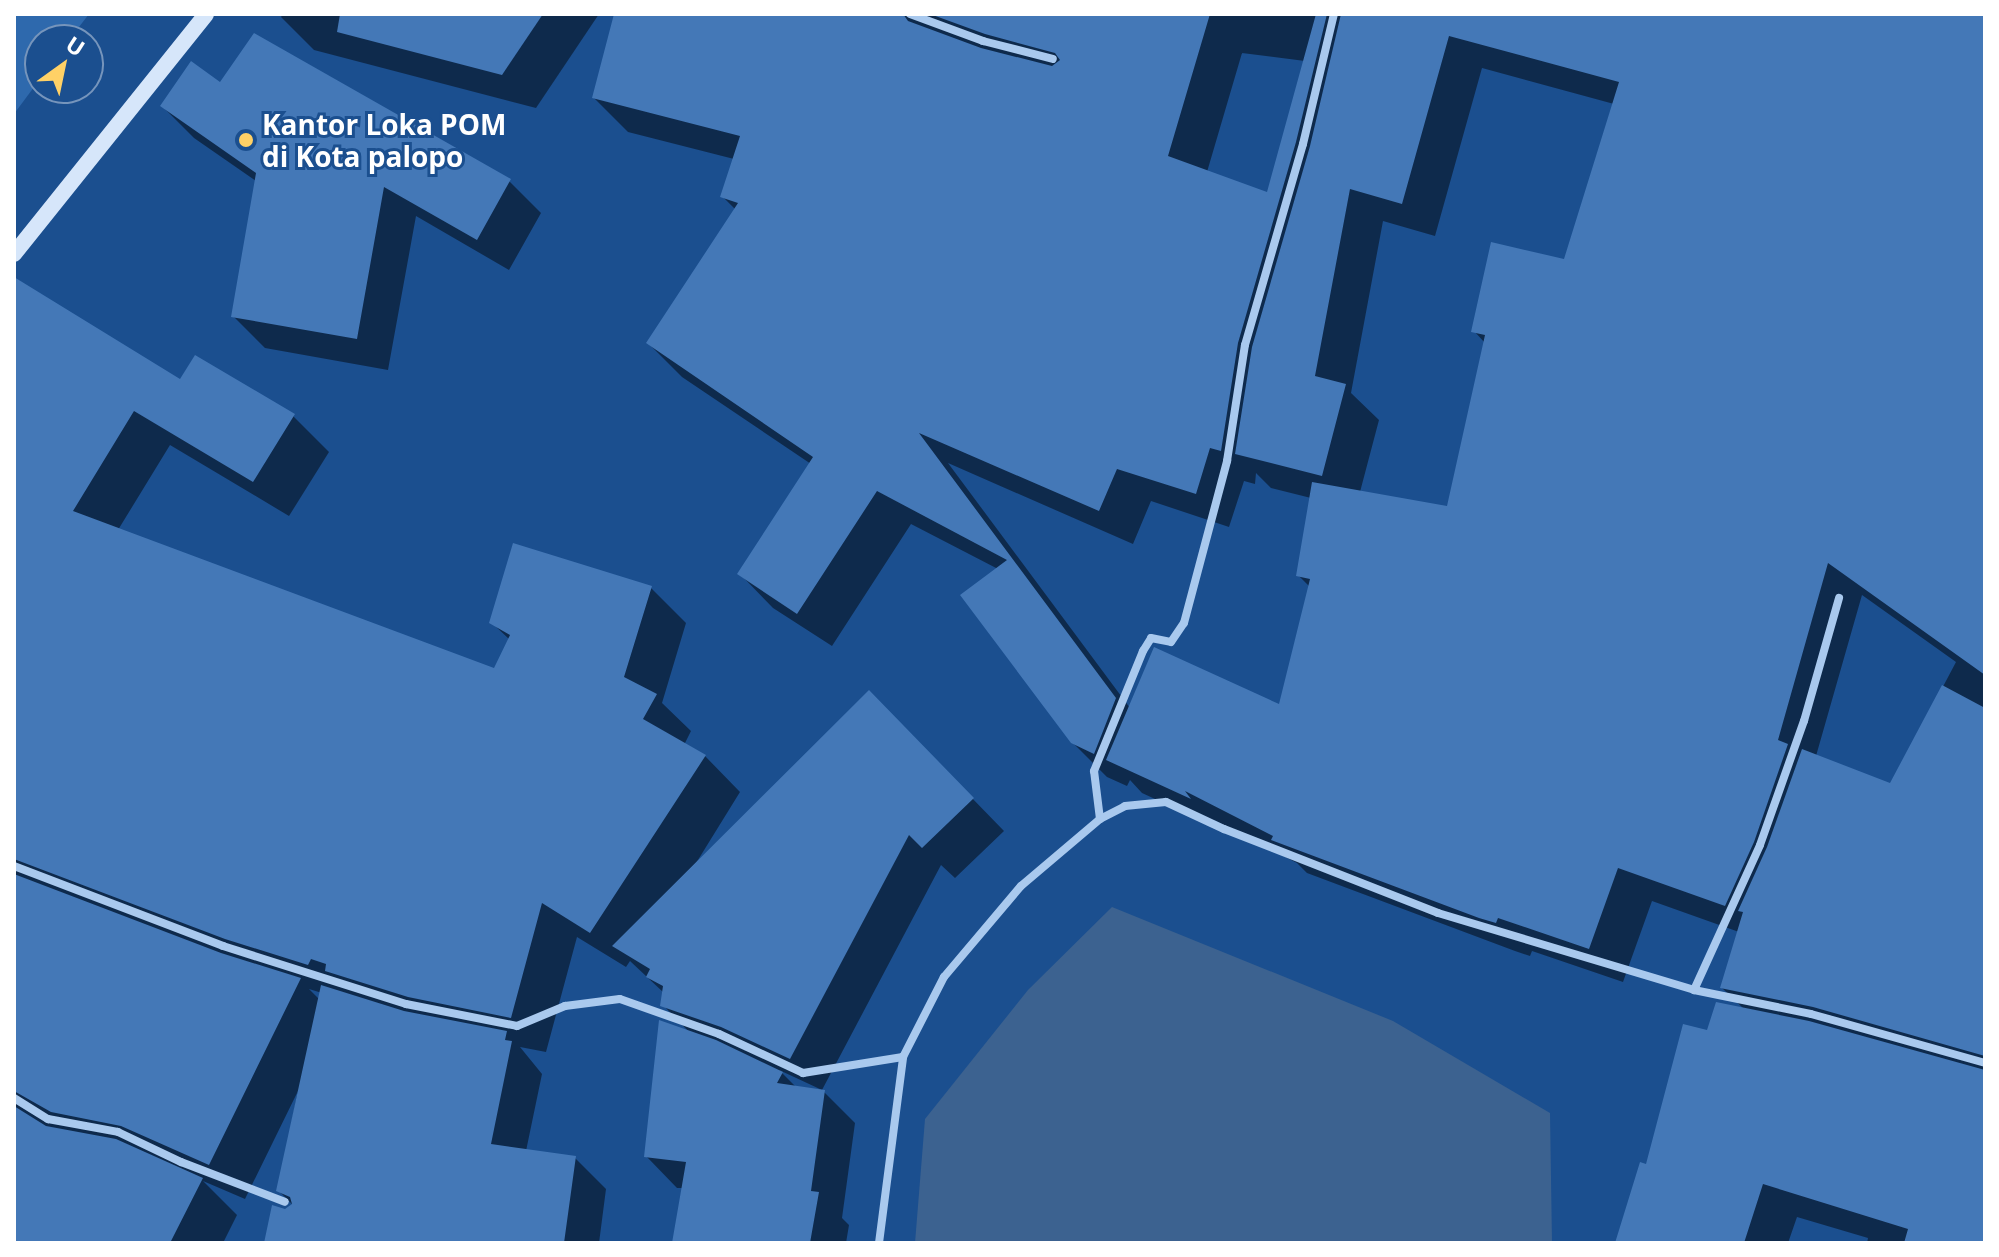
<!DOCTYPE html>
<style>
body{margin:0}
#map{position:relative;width:1999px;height:1257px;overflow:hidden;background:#1b4f8f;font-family:"Open Sans",sans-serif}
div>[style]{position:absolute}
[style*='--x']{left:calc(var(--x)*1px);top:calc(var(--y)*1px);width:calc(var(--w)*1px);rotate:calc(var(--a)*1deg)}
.green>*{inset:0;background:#2e69ad}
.water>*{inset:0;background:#3c6290}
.shadow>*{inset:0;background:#0007}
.building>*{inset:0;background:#4478b7}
.street>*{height:8px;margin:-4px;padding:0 4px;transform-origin:4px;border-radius:4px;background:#a9c9ee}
.secondary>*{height:16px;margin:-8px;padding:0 8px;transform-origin:8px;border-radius:8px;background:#d6e6fa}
.dots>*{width:22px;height:22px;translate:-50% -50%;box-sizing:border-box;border:4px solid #1b4f8f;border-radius:50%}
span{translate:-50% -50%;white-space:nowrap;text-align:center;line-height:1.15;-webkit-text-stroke:6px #1b4f8f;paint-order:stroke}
.poi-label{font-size:28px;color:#fff;font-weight:700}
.left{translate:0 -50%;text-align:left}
.frame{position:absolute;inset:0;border:16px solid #fff;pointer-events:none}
.north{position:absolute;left:24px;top:24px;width:80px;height:80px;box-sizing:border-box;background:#1b4f8f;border:2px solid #7695bc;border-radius:50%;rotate:33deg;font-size:22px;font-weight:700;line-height:32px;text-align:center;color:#fff}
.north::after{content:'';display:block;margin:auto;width:28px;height:36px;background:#ffd166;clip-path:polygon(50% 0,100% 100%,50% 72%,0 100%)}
</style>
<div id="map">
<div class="green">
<div style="clip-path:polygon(14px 14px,89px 14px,69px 40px,40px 40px,40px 79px,14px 114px)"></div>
</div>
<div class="water">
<div style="clip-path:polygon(1112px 907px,1393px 1021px,1550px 1113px,1552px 1243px,915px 1243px,925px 1119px,1028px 990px)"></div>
</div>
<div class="shadow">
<div style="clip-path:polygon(283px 14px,599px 14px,536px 108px,314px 50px,281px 17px)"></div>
<div style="clip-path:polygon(evenodd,616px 14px,1985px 14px,1985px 1243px,1867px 1243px,1868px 1238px,1797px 1217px,1788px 1243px,1616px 1243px,1708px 1032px,1744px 1009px,1722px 988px,1739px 932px,1652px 901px,1623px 982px,1532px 951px,1530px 956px,1515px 951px,1307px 873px,1297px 863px,1214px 820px,1220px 829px,1142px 793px,1130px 780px,1127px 786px,1107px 777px,1072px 742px,998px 569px,911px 524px,832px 646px,773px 608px,740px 574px,811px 464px,682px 377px,648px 343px,736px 210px,722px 196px,734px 159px,628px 132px,594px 98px,616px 14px,1242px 53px,1305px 61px,1268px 195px,1207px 172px,1242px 53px,616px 14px,1482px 68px,1614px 104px,1565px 261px,1474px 331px,1485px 343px,1449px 509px,1360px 492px,1379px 420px,1351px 393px,1383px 221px,1435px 236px,1482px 68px,616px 14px,948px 463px,1133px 544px,1151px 501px,1229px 527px,1244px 481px,1255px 484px,1256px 473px,1271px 488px,1311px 498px,1298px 575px,1310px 587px,1280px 707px,1130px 708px,948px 463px,616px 14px,1862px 595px,1956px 662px,1891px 785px,1816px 756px,1862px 595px)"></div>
<div style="clip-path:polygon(220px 85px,509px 181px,541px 213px,509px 270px,416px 216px,388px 370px,265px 348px,233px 316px,256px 181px,194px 138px,162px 106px)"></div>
<div style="clip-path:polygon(evenodd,14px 303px,181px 382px,293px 416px,329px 452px,289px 516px,170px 445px,118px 530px,495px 670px,510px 640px,491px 622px,651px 588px,686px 623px,662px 703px,691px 731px,684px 745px,705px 756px,740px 792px,693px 868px,901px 725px,1004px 831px,955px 878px,941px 865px,822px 1090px,779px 1070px,797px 1088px,824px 1092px,855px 1123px,842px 1218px,849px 1225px,846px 1243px,674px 1243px,683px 1188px,677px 1188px,646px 1156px,691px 1034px,663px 1005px,664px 993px,630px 961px,626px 967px,577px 937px,546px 1052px,520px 1047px,542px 1074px,526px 1151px,575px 1158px,606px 1189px,599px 1243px,266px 1243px,293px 1205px,278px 1190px,298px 1091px,245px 1199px,203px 1181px,237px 1215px,223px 1243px,14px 1243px,14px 303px,309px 989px,322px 993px,320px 1000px,309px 989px)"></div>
</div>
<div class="building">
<div style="clip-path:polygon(340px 14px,543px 14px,502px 75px,337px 32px)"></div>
<div style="clip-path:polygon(614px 14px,903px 14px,908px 21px,981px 48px,1052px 66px,1060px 60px,1055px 53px,985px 34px,930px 14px,1210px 14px,1168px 156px,1267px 192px,1316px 14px,1327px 14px,1296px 142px,1238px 343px,1221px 451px,1210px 448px,1196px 494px,1117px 469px,1099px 511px,919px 433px,1116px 698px,1094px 754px,1071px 743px,960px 595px,1007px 560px,877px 491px,797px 614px,737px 574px,813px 457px,646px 343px,738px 203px,720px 197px,740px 136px,592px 98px)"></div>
<div style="clip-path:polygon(1341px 14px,1985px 14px,1985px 675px,1828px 563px,1778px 740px,1788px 744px,1754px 842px,1725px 906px,1618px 868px,1589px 949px,1498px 918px,1496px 923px,1479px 918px,1271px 840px,1273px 836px,1185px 791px,1191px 799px,1106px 760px,1154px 647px,1279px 704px,1310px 579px,1296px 576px,1312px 482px,1447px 506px,1485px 335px,1471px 332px,1491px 242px,1564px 259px,1619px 82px,1449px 36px,1402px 204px,1350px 189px,1315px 376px,1346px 384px,1322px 476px,1235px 454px,1252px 347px,1310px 146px)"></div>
<div style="clip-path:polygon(254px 33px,511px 179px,477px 240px,384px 187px,357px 339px,231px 317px,256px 173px,160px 106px,191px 61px,220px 82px)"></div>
<div style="clip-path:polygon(14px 277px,180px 379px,195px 355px,295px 414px,253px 482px,134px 411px,73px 511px,494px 668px,510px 635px,489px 623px,513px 543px,652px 586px,624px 677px,657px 694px,643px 719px,706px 755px,590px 933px,542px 903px,511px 1018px,408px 997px,325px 971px,326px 964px,311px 959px,308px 965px,225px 939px,14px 859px)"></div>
<div style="clip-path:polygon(1942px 685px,1985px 708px,1985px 1056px,1813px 1007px,1720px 988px,1743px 912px,1738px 911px,1767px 847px,1802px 749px,1890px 783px)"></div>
<div style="clip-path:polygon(869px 690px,974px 798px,922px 848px,909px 835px,790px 1059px,721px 1027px,660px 1006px,663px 986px,646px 977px,650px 969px,612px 946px)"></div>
<div style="clip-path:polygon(14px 874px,221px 953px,301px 978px,209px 1165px,121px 1126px,51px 1112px,14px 1091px)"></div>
<div style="clip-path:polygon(321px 985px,404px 1011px,507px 1031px,505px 1040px,512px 1041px,491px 1144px,576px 1156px,564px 1243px,264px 1243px,272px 1205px,285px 1209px,292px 1204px,290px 1197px,276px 1191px)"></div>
<div style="clip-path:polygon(1716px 1002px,1809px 1021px,1985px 1070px,1985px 1243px,1904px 1243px,1908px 1229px,1763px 1184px,1744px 1243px,1615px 1243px,1640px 1162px,1646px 1164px,1683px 1024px,1707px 1030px)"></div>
<div style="clip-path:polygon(659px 1020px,716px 1040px,783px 1072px,777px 1083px,825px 1090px,811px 1191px,819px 1192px,810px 1243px,672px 1243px,686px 1162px,644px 1157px)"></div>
<div style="clip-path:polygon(14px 1106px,46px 1126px,116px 1139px,203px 1178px,170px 1243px,14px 1243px)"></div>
</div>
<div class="street">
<div style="--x:910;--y:14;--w:78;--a:20.3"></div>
<div style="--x:983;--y:41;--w:72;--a:14.4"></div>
<div style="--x:1100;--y:819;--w:48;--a:-97.1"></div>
<div style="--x:1094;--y:771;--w:130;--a:-67.8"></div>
<div style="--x:1143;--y:651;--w:15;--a:-58"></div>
<div style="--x:1151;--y:638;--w:20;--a:11"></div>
<div style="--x:1171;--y:642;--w:23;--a:-56"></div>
<div style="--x:1184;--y:623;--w:168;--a:-75.1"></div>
<div style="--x:1227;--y:461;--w:117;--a:-81.2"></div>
<div style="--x:1245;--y:345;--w:209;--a:-73.9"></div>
<div style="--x:1303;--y:144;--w:134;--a:-76.6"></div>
<div style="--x:14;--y:866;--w:224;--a:20.9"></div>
<div style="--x:223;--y:946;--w:192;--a:17.6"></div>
<div style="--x:406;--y:1004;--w:113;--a:11.2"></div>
<div style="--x:517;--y:1026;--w:52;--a:-22.6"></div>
<div style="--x:565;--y:1006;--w:55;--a:-7.3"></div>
<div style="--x:620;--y:999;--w:105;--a:19.5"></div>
<div style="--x:719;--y:1034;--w:93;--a:24.9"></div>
<div style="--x:803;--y:1073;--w:101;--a:-9.1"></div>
<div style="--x:1694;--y:990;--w:159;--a:-65.5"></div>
<div style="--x:1760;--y:845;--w:132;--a:-70.5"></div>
<div style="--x:1804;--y:721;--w:128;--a:-74.1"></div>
<div style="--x:14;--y:1098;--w:40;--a:32"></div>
<div style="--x:48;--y:1119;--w:71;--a:10.5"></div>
<div style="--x:118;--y:1132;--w:70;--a:25.5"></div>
<div style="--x:181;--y:1162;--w:111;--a:21"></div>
<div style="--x:879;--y:1243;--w:188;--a:-82.6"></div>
<div style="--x:903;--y:1057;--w:90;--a:-62.9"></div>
<div style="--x:944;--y:977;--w:119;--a:-49.8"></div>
<div style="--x:1021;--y:886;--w:104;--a:-40.3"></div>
<div style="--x:1100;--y:819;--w:28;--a:-27"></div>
<div style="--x:1125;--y:806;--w:41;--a:-5.6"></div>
<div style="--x:1166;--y:802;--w:64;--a:25"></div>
<div style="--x:1224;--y:829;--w:230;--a:21.4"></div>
<div style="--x:1438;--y:913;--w:267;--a:16.7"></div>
<div style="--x:1694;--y:990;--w:119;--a:11.6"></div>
<div style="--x:1811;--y:1014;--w:181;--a:15.7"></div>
</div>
<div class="secondary">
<div style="--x:14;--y:254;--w:307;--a:-51.3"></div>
</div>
<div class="dots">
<div style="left:246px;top:140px;background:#ffd166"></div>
</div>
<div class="poi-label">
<span class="left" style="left:262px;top:140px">Kantor Loka POM<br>di Kota palopo</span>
</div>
<div class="frame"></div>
<div class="north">U</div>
</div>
